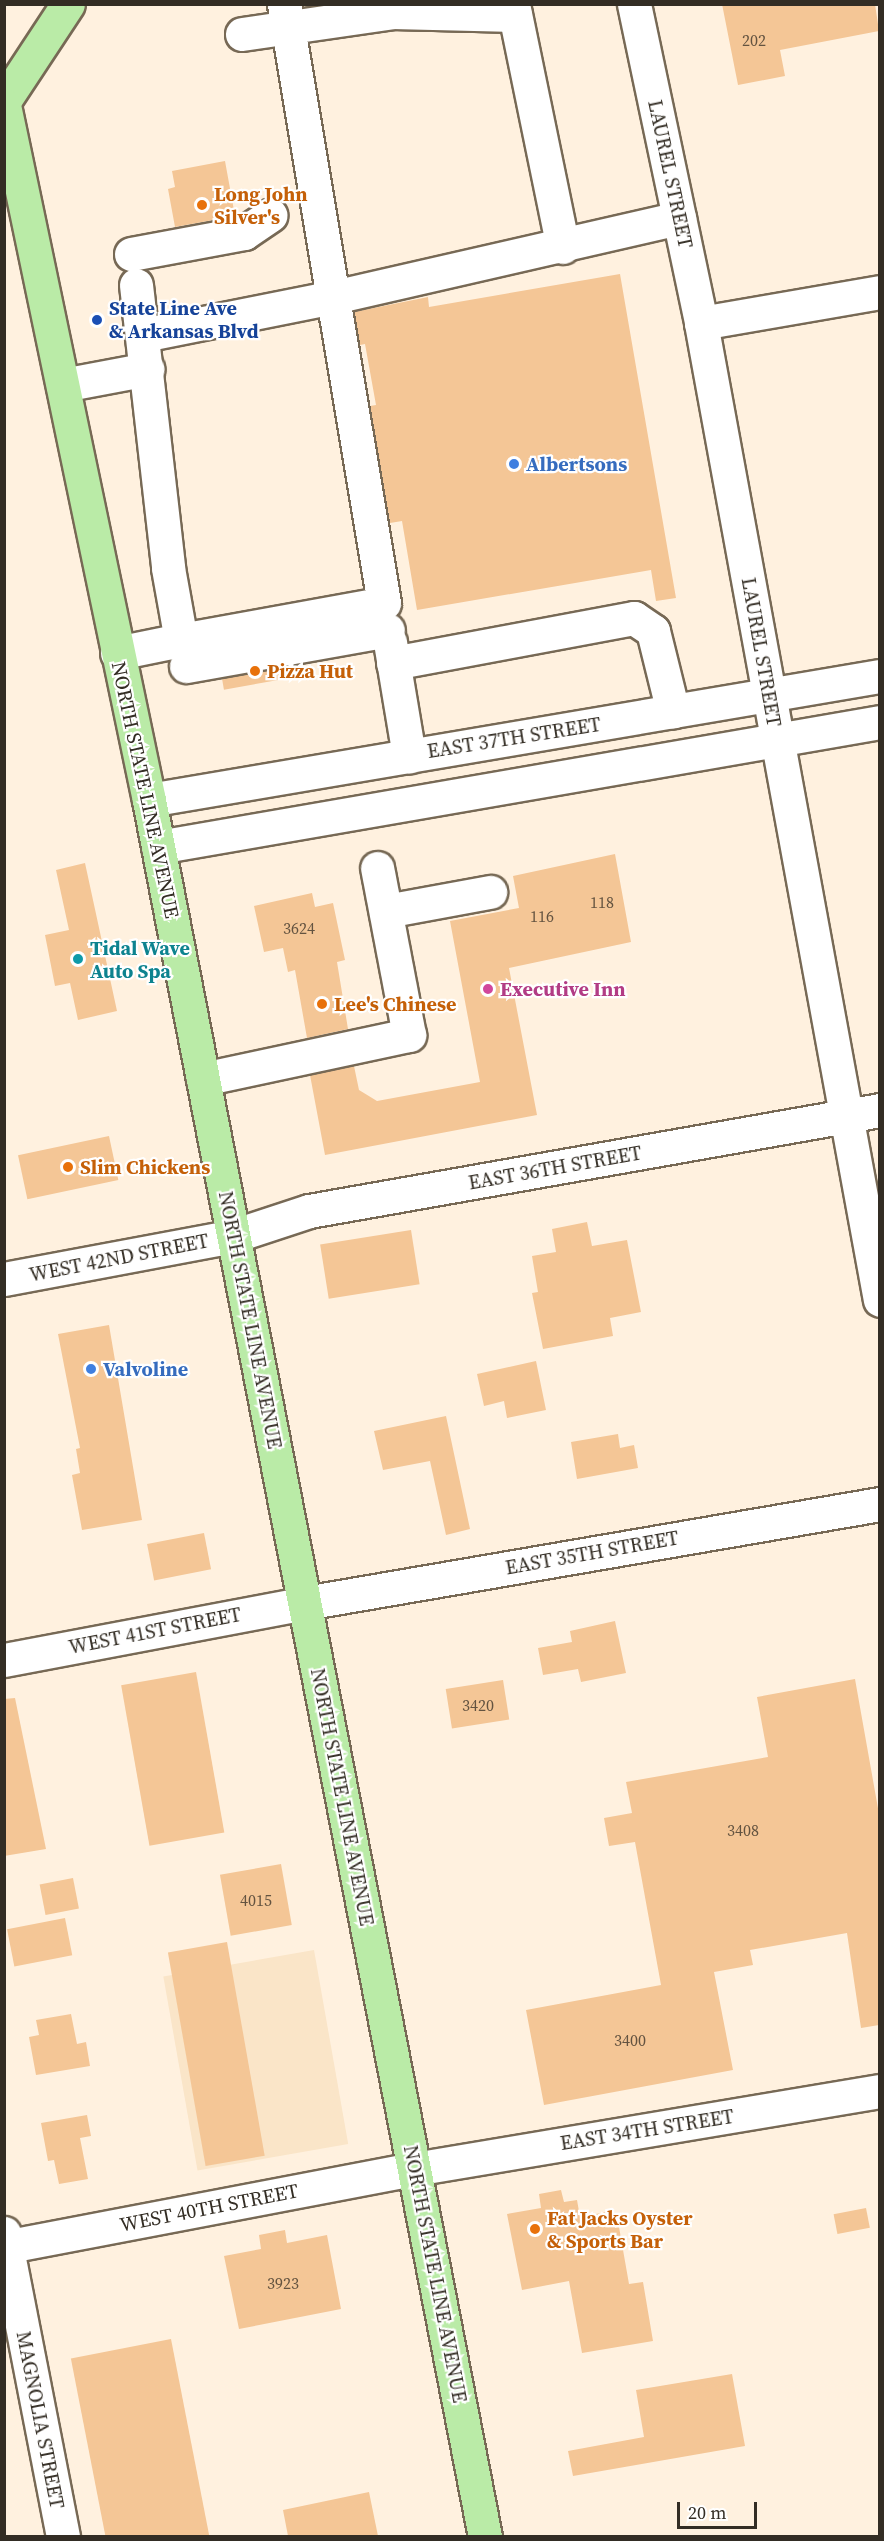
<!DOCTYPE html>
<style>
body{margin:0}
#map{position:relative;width:884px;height:2541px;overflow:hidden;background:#fff1df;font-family:"Source Serif 4",serif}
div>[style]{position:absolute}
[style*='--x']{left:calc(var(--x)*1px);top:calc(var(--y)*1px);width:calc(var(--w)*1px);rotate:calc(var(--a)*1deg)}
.built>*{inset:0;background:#fae5c8;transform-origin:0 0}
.building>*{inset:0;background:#f4c696;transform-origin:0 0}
.roads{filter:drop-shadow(2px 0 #776955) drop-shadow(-2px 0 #776955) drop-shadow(0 2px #776955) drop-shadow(0 -2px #776955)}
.minor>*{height:33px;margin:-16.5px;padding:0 16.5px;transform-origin:16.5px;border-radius:16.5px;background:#fff}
.major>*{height:33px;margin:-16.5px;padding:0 16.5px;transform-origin:16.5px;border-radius:16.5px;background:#baeba7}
.dots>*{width:16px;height:16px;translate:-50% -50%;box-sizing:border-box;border:3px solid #fff;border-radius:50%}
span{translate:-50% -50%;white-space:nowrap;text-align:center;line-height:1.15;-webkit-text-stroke:4.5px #fff;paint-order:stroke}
.number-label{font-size:16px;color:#635340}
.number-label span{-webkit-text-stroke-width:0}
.street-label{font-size:20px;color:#332d24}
.food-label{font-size:20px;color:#c56008;font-weight:700}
.left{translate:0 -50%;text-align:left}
.transit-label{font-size:20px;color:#164399;font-weight:700}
.shop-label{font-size:20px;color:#366cbe;font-weight:700}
.culture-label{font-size:20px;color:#0d838f;font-weight:700}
.hotel-label{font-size:20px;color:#b23c85;font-weight:700}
.frame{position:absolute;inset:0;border:6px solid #332d24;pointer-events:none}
.scale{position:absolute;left:677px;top:2502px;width:80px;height:27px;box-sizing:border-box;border:3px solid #332d24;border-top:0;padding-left:8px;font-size:18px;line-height:21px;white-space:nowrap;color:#332d24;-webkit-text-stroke:4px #fff;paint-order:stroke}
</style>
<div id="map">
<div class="built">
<div style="left:314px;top:1950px;width:197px;height:153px;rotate:80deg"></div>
</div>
<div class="building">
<div style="clip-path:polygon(722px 4px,875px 4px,879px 31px,780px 50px,785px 76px,738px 85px)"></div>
<div style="clip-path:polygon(225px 161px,235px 216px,175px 227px,168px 189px,175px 187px,172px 171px)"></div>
<div style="clip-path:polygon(620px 274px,676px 598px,656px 601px,651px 570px,417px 610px,402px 521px,390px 523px,370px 406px,376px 405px,365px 344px,360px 345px,354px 312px,428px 297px,429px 307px)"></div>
<div style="left:289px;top:667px;width:11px;height:68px;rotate:80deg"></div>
<div style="clip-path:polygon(615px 854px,631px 942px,509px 968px,537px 1115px,325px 1155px,310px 1075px,354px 1066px,359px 1090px,377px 1101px,480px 1082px,450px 921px,519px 908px,513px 876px)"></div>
<div style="clip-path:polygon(85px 863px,117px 1011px,78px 1020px,70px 983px,55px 986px,45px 935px,69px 930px,56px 870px)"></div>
<div style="clip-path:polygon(312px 893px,315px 907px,333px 903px,345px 960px,337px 962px,348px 1029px,307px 1038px,295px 970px,288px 972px,283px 948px,264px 952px,254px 906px)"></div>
<div style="left:109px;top:1136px;width:45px;height:93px;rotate:78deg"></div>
<div style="clip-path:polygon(587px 1222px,592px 1246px,627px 1240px,641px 1312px,610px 1318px,613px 1336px,543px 1349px,532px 1293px,538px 1292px,532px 1256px,556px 1252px,552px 1229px)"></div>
<div style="left:411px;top:1230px;width:55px;height:92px;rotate:81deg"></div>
<div style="clip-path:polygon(109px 1325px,142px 1520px,82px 1530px,72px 1475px,80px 1473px,76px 1449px,80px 1448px,58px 1334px)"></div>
<div style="clip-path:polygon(536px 1361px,546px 1410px,507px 1418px,504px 1401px,484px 1406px,477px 1374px)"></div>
<div style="clip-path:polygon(446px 1416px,470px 1529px,446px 1535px,430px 1461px,383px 1470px,374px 1431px)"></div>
<div style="clip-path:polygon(618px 1434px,620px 1448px,634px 1445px,638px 1468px,577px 1479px,571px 1442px)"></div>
<div style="left:204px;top:1533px;width:37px;height:58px;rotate:79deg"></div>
<div style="clip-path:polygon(615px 1621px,626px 1673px,581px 1682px,578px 1669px,543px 1675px,538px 1648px,572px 1642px,570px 1631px)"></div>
<div style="left:196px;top:1672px;width:163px;height:76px;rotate:80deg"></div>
<div style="clip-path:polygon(855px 1679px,879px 1814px,879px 2025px,861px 2028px,847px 1933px,750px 1950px,753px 1965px,714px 1972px,733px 2070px,544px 2105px,526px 2010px,661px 1985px,635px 1842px,609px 1846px,604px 1818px,632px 1813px,626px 1782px,768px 1757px,757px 1697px)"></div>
<div style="left:503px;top:1680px;width:40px;height:58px;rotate:81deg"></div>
<div style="clip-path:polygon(15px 1698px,46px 1849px,4px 1856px,4px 1699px)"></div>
<div style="left:281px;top:1864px;width:62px;height:62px;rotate:80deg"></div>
<div style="left:73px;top:1878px;width:31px;height:34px;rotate:79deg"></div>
<div style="left:65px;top:1918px;width:38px;height:59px;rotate:79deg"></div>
<div style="left:227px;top:1942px;width:217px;height:60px;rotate:80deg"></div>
<div style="clip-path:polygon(71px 2014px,77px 2044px,86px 2042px,90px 2066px,36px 2075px,29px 2037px,39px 2035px,36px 2020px)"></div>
<div style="clip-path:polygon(87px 2115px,91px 2136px,80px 2138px,88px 2179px,59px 2184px,54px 2160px,48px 2161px,41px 2123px)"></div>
<div style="clip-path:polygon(561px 2190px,564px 2202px,577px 2200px,580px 2217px,612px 2211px,615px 2228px,619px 2227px,629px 2284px,643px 2282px,653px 2341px,582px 2353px,569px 2281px,522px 2290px,507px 2214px,541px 2208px,539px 2194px)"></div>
<div style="left:866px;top:2208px;width:20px;height:33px;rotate:79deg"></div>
<div style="clip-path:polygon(285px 2230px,287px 2243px,327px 2235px,341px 2309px,239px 2329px,224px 2256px,261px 2249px,259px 2235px)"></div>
<div style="left:171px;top:2339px;width:201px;height:102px;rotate:79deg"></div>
<div style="clip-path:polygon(732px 2374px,745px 2446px,573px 2476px,568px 2451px,644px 2437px,636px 2390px)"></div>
<div style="clip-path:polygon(369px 2492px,378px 2536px,288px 2536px,283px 2510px)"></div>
</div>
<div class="roads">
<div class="minor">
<div style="--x:513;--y:4;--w:248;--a:78.4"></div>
<div style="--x:634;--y:4;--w:326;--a:78.1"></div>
<div style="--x:701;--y:323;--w:993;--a:79.62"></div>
<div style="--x:242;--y:34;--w:152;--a:-8.3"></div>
<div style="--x:392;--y:12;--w:123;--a:1.4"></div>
<div style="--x:131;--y:254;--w:115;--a:-10.5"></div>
<div style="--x:244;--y:233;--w:32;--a:-34"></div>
<div style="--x:136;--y:285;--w:285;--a:83.5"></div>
<div style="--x:168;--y:568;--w:73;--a:79.8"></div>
<div style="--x:181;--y:640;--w:206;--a:-10.3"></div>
<div style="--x:384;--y:603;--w:607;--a:-99.48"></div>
<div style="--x:701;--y:323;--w:182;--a:-9.8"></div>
<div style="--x:143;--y:335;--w:195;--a:-11.3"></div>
<div style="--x:334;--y:297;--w:354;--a:-12.9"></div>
<div style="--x:63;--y:385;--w:86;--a:-10.7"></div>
<div style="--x:390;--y:642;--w:116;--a:80.5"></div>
<div style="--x:117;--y:653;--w:65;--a:-11.5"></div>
<div style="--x:393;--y:663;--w:245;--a:-10.6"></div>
<div style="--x:634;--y:618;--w:23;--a:34"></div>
<div style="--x:653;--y:631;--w:83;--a:76.1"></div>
<div style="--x:186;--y:666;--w:205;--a:-10.1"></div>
<div style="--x:149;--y:800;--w:741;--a:-9.63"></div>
<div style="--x:158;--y:847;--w:733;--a:-9.82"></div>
<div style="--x:386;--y:911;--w:106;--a:-10.4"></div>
<div style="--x:203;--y:1079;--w:211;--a:-12.1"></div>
<div style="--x:409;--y:1035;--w:170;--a:-100.8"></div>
<div style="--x:4;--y:1279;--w:233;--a:-10.6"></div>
<div style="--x:233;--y:1236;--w:80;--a:-18.2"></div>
<div style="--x:309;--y:1211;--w:580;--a:-10.03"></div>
<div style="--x:4;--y:1660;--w:306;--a:-10.7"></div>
<div style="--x:305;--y:1603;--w:583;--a:-9.77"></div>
<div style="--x:4;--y:2233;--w:309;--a:79"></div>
<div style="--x:4;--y:2247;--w:417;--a:-10.8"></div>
<div style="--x:414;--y:2169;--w:472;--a:-9.5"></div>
</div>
<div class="major">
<div style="--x:4;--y:101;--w:116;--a:-56.6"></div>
<div style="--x:4;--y:105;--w:710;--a:78.22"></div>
<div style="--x:149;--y:800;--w:1768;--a:79.05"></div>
</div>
</div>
<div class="dots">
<div style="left:202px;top:205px;background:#e8710a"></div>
<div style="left:97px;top:320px;background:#1a4fb4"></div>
<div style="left:514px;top:464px;background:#3f7fe0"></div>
<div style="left:255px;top:671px;background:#e8710a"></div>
<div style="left:78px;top:959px;background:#0f9aa8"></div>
<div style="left:488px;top:989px;background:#d1479c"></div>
<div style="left:322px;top:1004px;background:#e8710a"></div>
<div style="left:68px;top:1167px;background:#e8710a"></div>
<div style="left:91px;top:1369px;background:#3f7fe0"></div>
<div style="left:535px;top:2229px;background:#e8710a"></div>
</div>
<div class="number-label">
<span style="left:754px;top:40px">202</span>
<span style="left:602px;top:902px">118</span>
<span style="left:542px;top:916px">116</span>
<span style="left:299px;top:928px">3624</span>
<span style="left:478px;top:1705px">3420</span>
<span style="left:743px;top:1830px">3408</span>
<span style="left:256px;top:1900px">4015</span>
<span style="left:630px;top:2040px">3400</span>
<span style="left:283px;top:2283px">3923</span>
</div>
<div class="street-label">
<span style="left:670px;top:174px;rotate:78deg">LAUREL STREET</span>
<span style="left:761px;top:652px;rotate:80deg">LAUREL STREET</span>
<span style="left:514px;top:738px;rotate:-9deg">EAST 37TH STREET</span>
<span style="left:145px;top:790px;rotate:78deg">NORTH STATE LINE AVENUE</span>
<span style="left:555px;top:1168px;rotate:-10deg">EAST 36TH STREET</span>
<span style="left:119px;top:1258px;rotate:-11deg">WEST 42ND STREET</span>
<span style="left:250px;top:1320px;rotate:79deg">NORTH STATE LINE AVENUE</span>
<span style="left:592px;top:1553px;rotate:-10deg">EAST 35TH STREET</span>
<span style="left:155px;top:1631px;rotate:-11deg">WEST 41ST STREET</span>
<span style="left:342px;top:1797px;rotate:79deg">NORTH STATE LINE AVENUE</span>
<span style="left:647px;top:2130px;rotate:-9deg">EAST 34TH STREET</span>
<span style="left:209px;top:2208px;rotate:-11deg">WEST 40TH STREET</span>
<span style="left:435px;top:2274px;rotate:79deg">NORTH STATE LINE AVENUE</span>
<span style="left:40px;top:2420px;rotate:79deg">MAGNOLIA STREET</span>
</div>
<div class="food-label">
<span class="left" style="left:214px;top:206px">Long John<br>Silver's</span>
<span class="left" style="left:267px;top:671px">Pizza Hut</span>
<span class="left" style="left:334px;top:1004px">Lee's Chinese</span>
<span class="left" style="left:80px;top:1167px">Slim Chickens</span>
<span class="left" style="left:547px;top:2230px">Fat Jacks Oyster<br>&amp; Sports Bar</span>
</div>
<div class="transit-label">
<span class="left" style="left:109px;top:320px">State Line Ave<br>&amp; Arkansas Blvd</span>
</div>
<div class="shop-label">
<span class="left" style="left:526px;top:464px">Albertsons</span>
<span class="left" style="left:103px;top:1369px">Valvoline</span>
</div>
<div class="culture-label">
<span class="left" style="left:90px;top:960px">Tidal Wave<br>Auto Spa</span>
</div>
<div class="hotel-label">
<span class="left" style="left:500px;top:989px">Executive Inn</span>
</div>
<div class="frame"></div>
<div class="scale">20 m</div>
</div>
